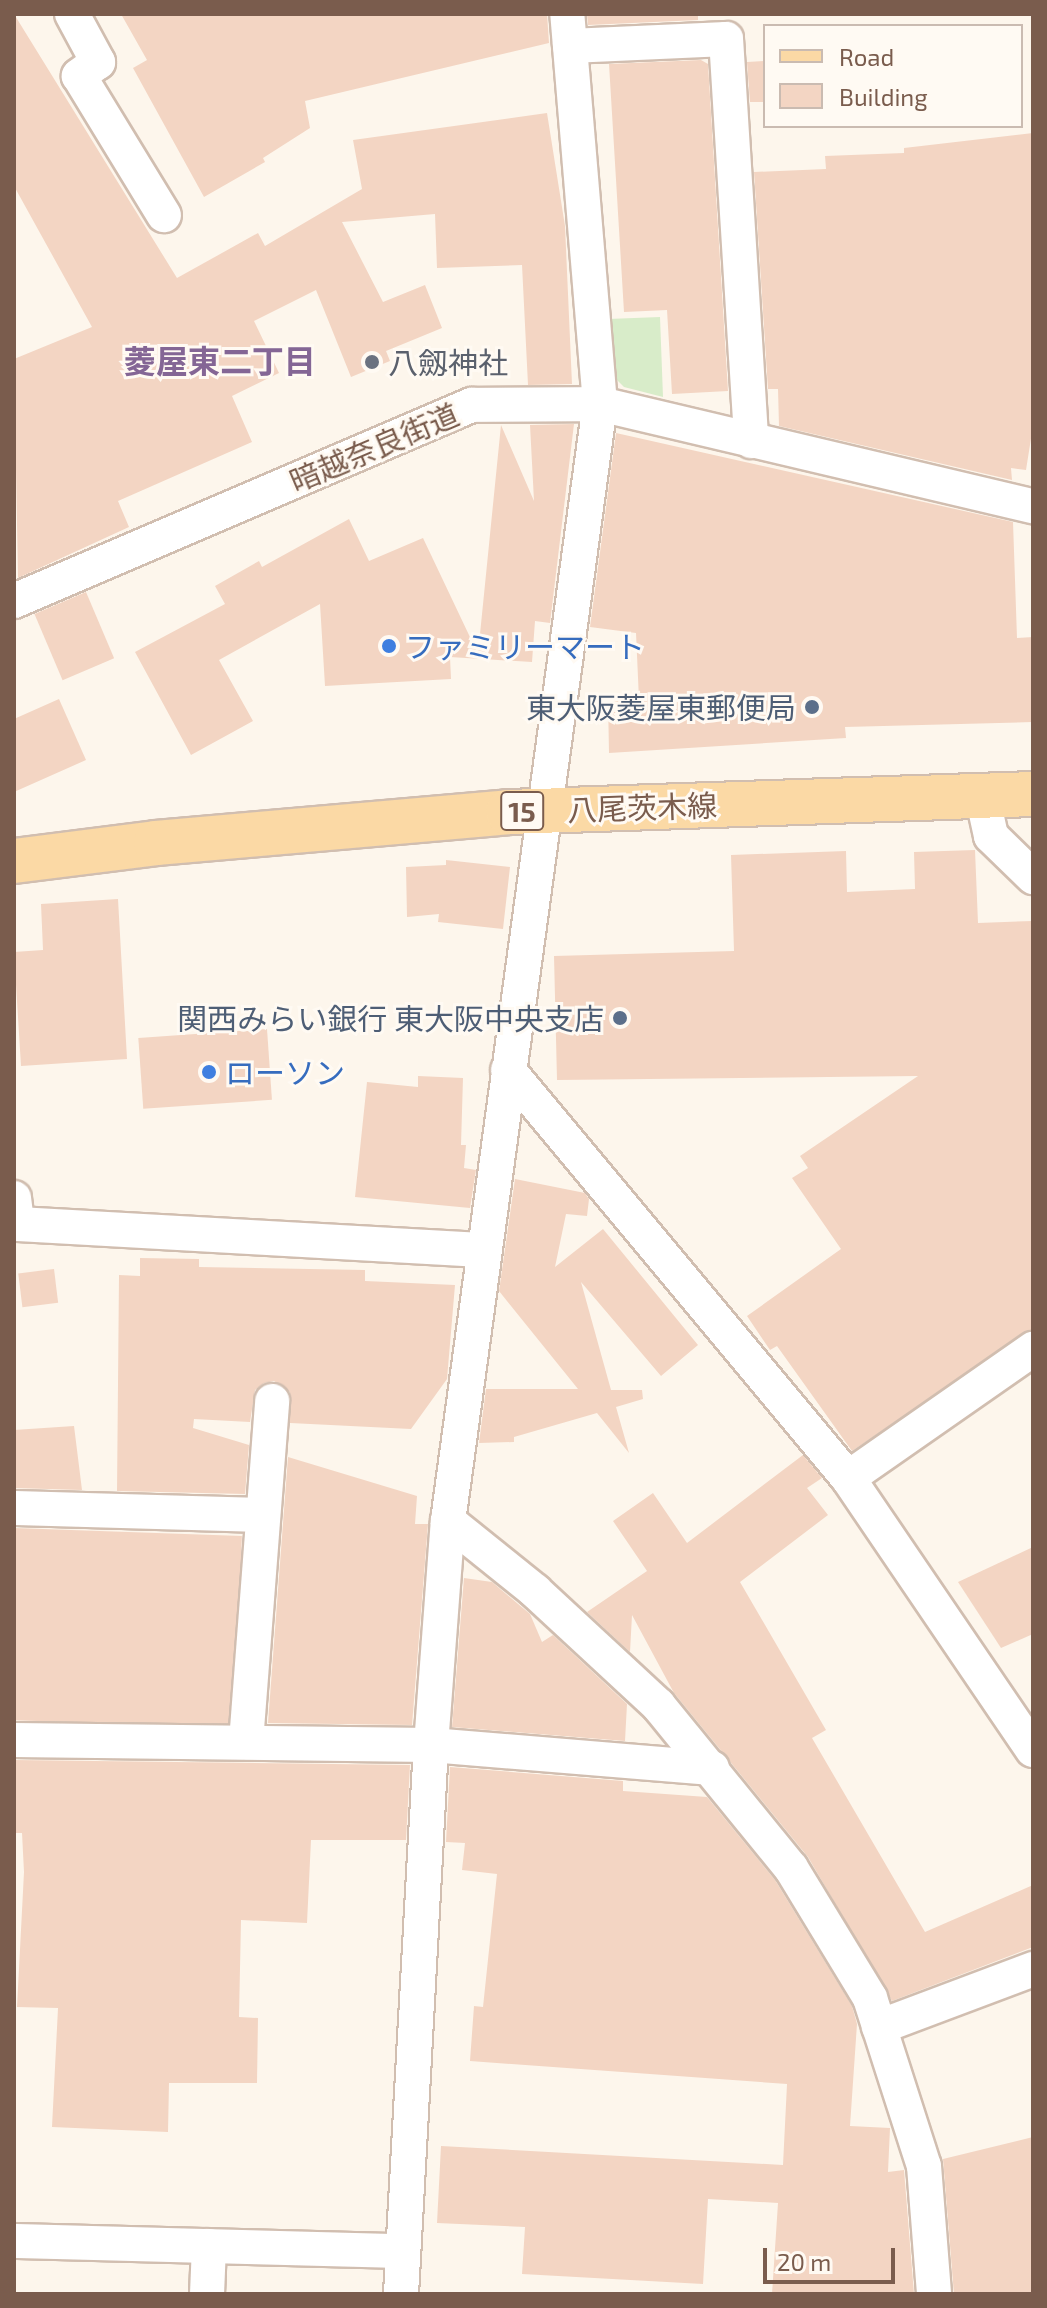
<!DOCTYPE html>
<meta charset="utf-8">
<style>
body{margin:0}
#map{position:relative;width:1047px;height:2308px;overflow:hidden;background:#fdf6ec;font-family:"Exo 2","Noto Sans JP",sans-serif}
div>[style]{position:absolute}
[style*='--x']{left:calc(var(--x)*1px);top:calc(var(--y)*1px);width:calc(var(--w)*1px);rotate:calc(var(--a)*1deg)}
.green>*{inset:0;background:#d8ecc9}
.building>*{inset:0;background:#f3d5c3;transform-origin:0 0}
.roads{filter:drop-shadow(2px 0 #d1beb0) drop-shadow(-2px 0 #d1beb0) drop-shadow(0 2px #d1beb0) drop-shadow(0 -2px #d1beb0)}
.street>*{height:34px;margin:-17px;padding:0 17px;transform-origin:17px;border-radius:17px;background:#fff}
.primary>*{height:44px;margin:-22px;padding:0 22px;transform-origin:22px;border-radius:22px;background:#fbd9a5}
.dots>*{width:22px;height:22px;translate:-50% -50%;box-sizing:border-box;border:4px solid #fffaf3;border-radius:50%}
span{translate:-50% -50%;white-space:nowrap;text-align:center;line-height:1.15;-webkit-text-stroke:6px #fffaf3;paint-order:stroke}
.shield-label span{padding:2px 6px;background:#fffaf3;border:2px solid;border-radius:6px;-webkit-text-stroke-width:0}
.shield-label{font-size:28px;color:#7a5c4d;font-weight:700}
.worship-label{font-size:30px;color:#5b616d}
.left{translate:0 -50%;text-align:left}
.street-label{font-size:30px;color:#7a5c4d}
.shop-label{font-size:30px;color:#366cbe}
.service-label{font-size:30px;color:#4e5e75}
.right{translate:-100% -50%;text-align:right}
.neighbourhood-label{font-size:32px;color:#846695;font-weight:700}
.frame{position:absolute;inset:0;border:16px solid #7a5c4d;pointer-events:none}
.legend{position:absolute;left:763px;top:24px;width:260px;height:104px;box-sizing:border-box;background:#fffaf3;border:2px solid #cabbb1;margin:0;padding:10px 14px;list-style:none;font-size:24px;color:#7a5c4d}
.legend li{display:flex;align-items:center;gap:16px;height:40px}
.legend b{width:40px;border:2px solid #cabbb1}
.scale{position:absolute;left:763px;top:2248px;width:132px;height:36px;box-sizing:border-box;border:4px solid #7a5c4d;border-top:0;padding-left:10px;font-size:24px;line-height:28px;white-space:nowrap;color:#7a5c4d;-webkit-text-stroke:6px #fffaf3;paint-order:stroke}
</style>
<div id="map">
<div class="green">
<div style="clip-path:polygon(660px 317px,663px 397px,624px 387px,610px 373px,608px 319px)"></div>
</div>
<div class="building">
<div style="clip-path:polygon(14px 14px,177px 278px,258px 233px,265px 246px,362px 189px,353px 140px,547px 113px,565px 226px,572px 384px,528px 385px,522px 265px,437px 268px,435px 214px,342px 222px,383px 302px,425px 285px,442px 328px,386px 351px,390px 361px,351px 377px,316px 290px,254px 321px,279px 373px,232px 396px,252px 442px,118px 501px,129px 527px,18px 578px,14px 359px,92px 327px,14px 186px)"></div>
<div style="clip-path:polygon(121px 14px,547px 14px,549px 43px,305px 101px,310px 128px,263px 158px,265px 162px,204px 197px,133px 68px,147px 60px)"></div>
<div style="clip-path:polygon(587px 14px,698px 14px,698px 20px,588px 25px)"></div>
<div style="clip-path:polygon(701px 60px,708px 64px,728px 391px,672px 394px,667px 310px,624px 312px,609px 64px)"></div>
<div style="clip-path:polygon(765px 61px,765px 102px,750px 102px,747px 62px)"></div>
<div style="clip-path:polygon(1033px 133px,1033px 426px,1026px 470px,1011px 468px,1012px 480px,779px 426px,778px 389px,768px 389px,754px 172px,826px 169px,825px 156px,904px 153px,904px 148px)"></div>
<div style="clip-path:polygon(574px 424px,550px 623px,535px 621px,532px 662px,450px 657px,451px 679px,325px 686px,320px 604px,219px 660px,253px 721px,191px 755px,135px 652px,225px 604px,215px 586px,259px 561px,262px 567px,349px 519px,369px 561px,423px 538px,478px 654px,501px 425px,534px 501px,530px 425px)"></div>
<div style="clip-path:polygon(616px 433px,1013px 522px,1017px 638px,1033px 637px,1033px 722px,845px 727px,846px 738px,609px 753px,608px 700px,639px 700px,636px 633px,590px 627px)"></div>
<div style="left:86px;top:592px;width:72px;height:56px;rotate:67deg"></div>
<div style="clip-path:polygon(59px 699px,86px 760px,14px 792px,14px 719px)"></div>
<div style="clip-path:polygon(975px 850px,978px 923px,1033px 921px,1033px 1329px,852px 1451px,777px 1346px,770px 1350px,747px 1316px,841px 1249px,792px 1178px,808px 1168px,800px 1156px,918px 1076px,557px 1080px,554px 956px,734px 951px,731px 855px,846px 851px,847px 892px,915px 889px,914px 852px)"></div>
<div style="clip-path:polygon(446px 860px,510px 867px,503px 929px,438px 922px,439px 914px,407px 917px,406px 867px,446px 865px)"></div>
<div style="clip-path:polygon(118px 899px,127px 1059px,21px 1066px,14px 952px,43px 950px,41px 904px)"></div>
<div style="left:267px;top:1029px;width:71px;height:129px;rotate:86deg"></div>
<div style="clip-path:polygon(418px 1076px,463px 1078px,461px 1145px,466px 1145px,464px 1168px,476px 1170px,470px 1208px,355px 1197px,367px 1082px,418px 1087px)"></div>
<div style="clip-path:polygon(515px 1179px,585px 1193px,589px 1199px,587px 1216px,566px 1214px,555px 1267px,603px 1229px,698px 1345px,661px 1376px,581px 1282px,611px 1390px,642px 1390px,643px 1399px,616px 1407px,629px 1453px,597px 1413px,514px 1437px,514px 1442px,479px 1443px,486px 1389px,578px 1389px,499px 1291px)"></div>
<div style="clip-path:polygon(140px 1258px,199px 1259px,199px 1267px,365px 1270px,365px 1281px,455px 1285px,447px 1379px,411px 1429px,290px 1423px,290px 1392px,274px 1381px,264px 1383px,255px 1390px,250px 1422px,194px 1419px,193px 1428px,249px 1445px,245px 1494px,117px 1491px,119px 1275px,140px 1276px)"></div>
<div style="left:54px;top:1269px;width:34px;height:36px;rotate:83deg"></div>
<div style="clip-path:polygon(74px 1426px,82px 1490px,14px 1488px,14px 1430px)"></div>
<div style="clip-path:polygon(803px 1455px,822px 1478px,807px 1488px,828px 1515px,740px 1582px,826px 1730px,812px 1738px,925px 1932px,1033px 1885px,1033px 1947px,892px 2001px,808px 1857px,674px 1693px,632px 1615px,630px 1652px,587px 1612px,647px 1571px,613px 1521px,653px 1493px,687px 1543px)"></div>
<div style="clip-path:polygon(288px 1457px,417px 1496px,415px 1524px,428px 1524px,412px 1725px,268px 1723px)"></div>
<div style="left:14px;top:1528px;width:228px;height:192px;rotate:2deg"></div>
<div style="clip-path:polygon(1033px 1547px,1033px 1634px,1001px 1648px,958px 1582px)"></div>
<div style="clip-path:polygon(464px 1578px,492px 1582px,530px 1614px,542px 1642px,553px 1635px,627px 1704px,625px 1741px,452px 1727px)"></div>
<div style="clip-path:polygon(14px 1760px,410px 1765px,406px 1840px,311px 1840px,307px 1923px,241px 1920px,239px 2017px,258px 2018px,257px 2083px,169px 2083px,168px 2132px,52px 2127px,58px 2008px,17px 2007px,24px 1872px,22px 1833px,14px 1833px)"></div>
<div style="clip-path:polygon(450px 1767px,623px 1781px,623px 1791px,707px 1797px,775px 1880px,852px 2006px,857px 2024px,850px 2126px,890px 2128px,888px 2172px,904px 2170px,914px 2294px,772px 2294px,778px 2203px,708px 2199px,703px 2284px,522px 2274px,525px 2227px,437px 2223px,441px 2146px,783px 2165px,787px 2084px,470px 2061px,474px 2006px,483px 2007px,497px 1874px,462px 1870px,465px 1843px,446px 1842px)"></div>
<div style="clip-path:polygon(1033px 2137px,1033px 2294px,954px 2294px,943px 2159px)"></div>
</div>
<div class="roads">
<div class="street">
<div style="--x:72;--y:14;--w:55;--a:61.6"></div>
<div style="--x:98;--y:62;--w:24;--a:144"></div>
<div style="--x:79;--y:76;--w:163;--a:58.6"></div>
<div style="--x:570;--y:46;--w:156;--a:-2.6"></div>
<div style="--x:726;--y:39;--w:403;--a:86.4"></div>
<div style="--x:14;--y:601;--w:498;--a:-23.2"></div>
<div style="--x:472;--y:405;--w:128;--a:-0.4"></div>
<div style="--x:600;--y:404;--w:445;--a:13.3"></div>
<div style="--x:982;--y:795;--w:42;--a:77.6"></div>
<div style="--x:991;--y:836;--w:59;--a:44.3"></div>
<div style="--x:508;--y:1070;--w:531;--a:50.19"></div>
<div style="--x:848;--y:1478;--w:329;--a:55.8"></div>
<div style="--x:14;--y:1198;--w:26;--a:83"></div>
<div style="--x:17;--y:1224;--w:466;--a:3.2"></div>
<div style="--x:848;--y:1478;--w:226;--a:-34.9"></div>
<div style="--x:14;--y:1508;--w:249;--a:1.6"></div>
<div style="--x:448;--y:1521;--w:112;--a:38.8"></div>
<div style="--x:535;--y:1591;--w:168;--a:42.8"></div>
<div style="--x:658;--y:1705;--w:210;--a:50.8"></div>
<div style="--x:791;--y:1868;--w:152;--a:58.7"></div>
<div style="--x:870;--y:1998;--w:176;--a:72.2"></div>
<div style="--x:924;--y:2166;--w:128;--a:85.5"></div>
<div style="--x:14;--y:1740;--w:417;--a:0.7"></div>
<div style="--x:431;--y:1745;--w:282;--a:4.7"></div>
<div style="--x:246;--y:1742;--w:342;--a:-85.6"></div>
<div style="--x:879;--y:2027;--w:165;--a:-20.6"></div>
<div style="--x:14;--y:2241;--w:389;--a:1.5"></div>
<div style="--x:207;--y:2294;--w:48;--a:-87.6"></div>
<div style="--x:401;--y:2294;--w:550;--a:-86.87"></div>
<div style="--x:431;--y:1745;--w:225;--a:-85.7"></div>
<div style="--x:448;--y:1521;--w:1127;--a:-82.25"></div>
<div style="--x:600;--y:404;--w:391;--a:-94.8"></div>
</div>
<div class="primary">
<div style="--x:14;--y:861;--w:143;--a:-7.2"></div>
<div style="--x:156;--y:843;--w:353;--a:-5"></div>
<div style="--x:508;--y:812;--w:525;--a:-1.96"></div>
</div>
</div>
<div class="dots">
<div style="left:372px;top:362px;background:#6b7280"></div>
<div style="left:389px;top:646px;background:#3f7fe0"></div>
<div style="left:812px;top:707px;background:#5c6f8a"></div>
<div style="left:620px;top:1018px;background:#5c6f8a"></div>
<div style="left:209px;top:1072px;background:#3f7fe0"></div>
</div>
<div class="shield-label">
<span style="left:522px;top:811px">15</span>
</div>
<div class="worship-label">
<span class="left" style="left:388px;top:362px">八劔神社</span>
</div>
<div class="street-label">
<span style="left:374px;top:447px;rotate:-23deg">暗越奈良街道</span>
<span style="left:642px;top:807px;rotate:-2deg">八尾茨木線</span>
</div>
<div class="shop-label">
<span class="left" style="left:405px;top:646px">ファミリーマート</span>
<span class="left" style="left:225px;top:1072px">ローソン</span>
</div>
<div class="service-label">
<span class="right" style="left:796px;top:707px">東大阪菱屋東郵便局</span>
<span class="right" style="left:604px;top:1018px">関西みらい銀行 東大阪中央支店</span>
</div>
<div class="neighbourhood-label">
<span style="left:220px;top:360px">菱屋東二丁目</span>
</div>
<div class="frame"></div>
<ul class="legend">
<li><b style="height:10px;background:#fbd9a5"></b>Road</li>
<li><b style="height:22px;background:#f3d5c3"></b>Building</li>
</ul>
<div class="scale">20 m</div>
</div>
